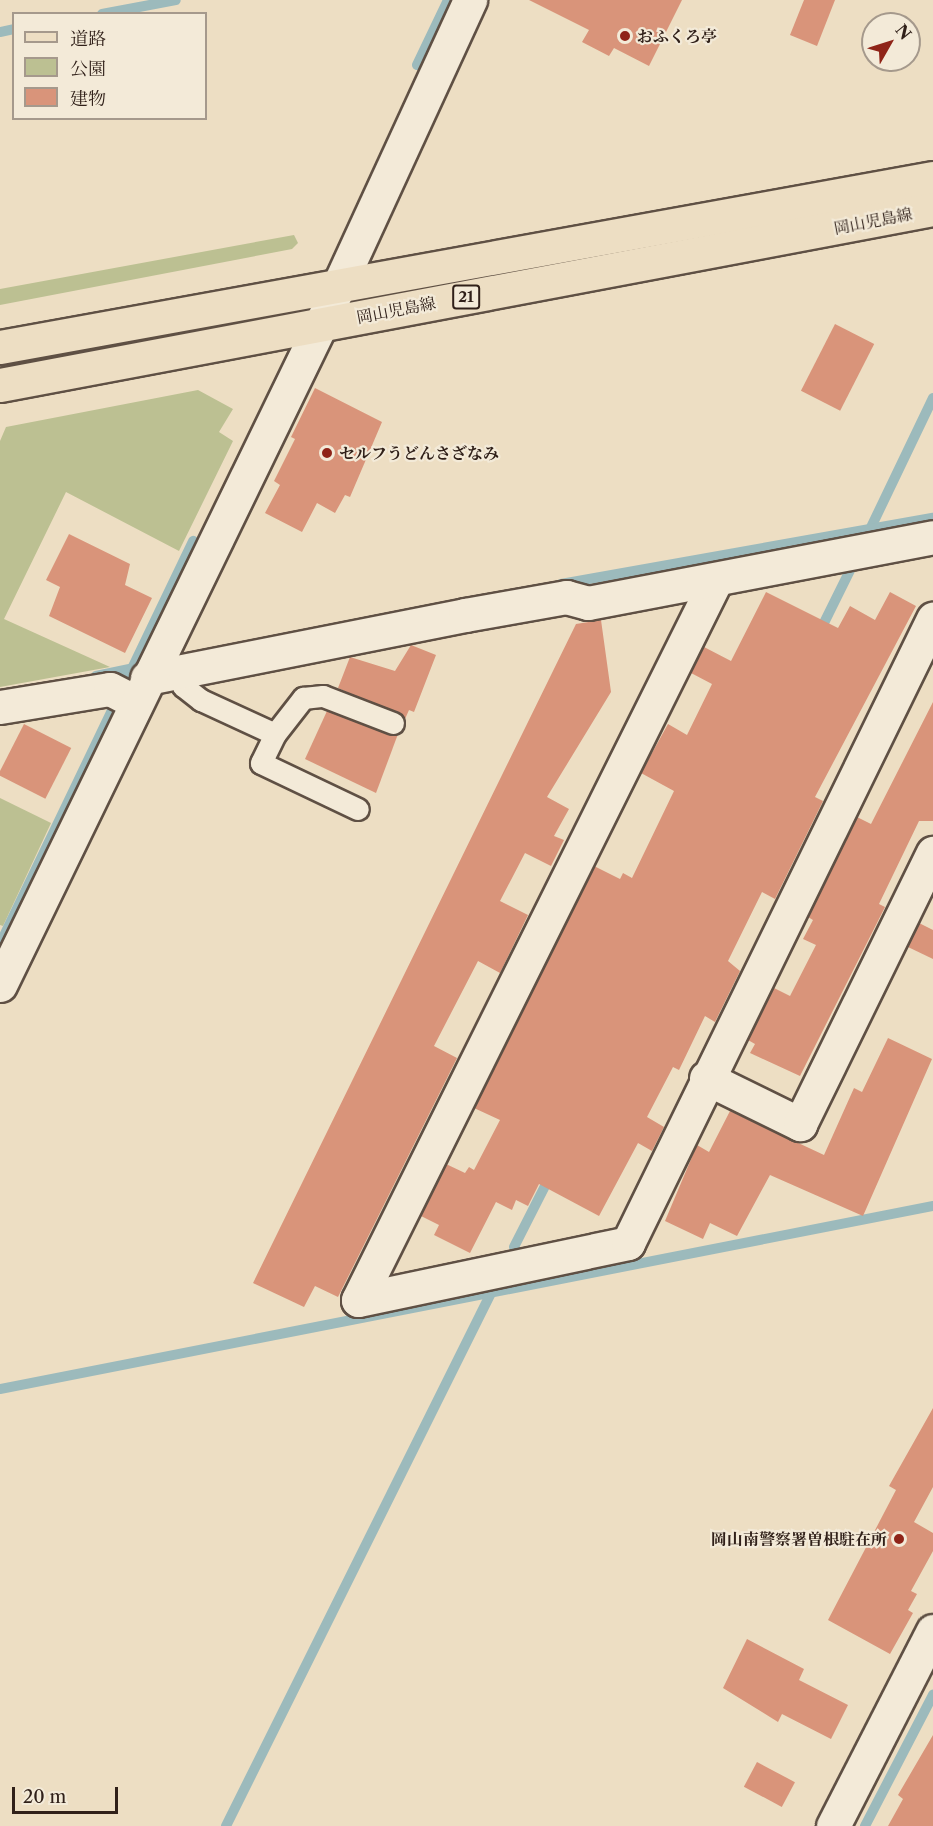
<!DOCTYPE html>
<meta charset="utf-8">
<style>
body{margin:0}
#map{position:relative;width:933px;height:1826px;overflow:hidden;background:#eddec3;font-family:"Libre Caslon Text","Noto Serif JP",serif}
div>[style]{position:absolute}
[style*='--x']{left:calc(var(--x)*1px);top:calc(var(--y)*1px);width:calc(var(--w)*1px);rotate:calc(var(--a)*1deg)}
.green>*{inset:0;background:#bcc092}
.stream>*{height:10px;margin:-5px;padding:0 5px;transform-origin:5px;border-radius:5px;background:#9cbabc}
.building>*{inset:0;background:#d9947a;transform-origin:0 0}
.roads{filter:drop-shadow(2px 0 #5f5044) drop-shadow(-2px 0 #5f5044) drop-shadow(0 2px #5f5044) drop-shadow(0 -2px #5f5044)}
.service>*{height:21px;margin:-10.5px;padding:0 10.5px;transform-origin:10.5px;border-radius:10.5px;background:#f3ead8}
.minor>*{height:33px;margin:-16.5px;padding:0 16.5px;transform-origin:16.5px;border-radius:16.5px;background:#f3ead8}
.tertiary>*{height:33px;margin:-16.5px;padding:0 16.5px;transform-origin:16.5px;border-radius:16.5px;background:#f3ead8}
.primary>*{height:33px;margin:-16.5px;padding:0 16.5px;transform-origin:16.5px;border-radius:16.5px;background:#eddec3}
.dots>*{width:16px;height:16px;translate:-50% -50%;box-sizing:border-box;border:3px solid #f3ead8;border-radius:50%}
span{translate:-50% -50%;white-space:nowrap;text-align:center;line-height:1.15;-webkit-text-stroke:4.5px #f3ead8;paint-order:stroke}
.shield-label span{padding:2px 4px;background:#f3ead8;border:2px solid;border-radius:4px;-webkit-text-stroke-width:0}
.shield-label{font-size:15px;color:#302019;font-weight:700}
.poi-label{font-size:16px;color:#302019;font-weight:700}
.left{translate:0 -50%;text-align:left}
.right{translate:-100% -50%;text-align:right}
.street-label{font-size:16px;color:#302019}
.legend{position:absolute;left:12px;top:12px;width:195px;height:108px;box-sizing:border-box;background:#f3ead8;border:2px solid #a5998c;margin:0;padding:8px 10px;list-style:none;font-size:18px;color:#302019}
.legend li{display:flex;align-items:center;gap:12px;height:30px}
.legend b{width:30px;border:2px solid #a5998c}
.north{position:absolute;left:861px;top:12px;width:60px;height:60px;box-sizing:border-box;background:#f3ead8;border:2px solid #a5998c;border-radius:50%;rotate:51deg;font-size:16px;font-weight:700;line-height:24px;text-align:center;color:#302019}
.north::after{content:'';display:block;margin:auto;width:21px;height:27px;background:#8f2418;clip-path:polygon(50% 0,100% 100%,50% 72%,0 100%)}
.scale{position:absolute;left:12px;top:1787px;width:106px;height:27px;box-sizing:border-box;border:3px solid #302019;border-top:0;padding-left:8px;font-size:18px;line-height:21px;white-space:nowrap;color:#302019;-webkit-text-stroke:4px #f3ead8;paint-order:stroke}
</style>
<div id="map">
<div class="green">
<div style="clip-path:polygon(294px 235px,298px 243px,292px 249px,0 305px,0 289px)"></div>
<div style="clip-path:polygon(198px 390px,233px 409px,219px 432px,233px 441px,179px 551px,66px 492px,4px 619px,110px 667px,0 687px,0 441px,6px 427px)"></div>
<div style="clip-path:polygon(0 798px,51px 823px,3px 926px,0 925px)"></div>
</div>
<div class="stream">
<div style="--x:102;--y:14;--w:75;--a:-10.7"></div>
<div style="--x:0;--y:32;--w:14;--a:-12"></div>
<div style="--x:417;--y:65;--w:72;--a:-64.5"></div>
<div style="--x:863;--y:544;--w:162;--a:-64.4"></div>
<div style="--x:561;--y:584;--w:378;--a:-10.1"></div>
<div style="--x:819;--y:633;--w:84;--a:-63.7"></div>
<div style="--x:96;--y:676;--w:39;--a:-12"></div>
<div style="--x:0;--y:944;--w:447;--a:-64.4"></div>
<div style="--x:514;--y:1247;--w:80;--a:-63.1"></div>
<div style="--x:0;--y:1389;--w:951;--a:-11.1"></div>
<div style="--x:226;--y:1826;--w:600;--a:-63.56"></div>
<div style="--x:865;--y:1826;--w:148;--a:-62.6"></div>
</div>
<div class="building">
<div style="clip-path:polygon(529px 0,682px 0,649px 66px,614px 48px,609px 56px,582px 42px,589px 30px)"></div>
<div style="clip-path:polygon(804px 0,835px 0,817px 46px,790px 35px)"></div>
<div style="left:835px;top:324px;width:44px;height:75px;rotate:27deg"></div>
<div style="clip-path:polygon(315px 388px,382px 422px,350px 497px,345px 495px,335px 513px,317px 503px,302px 532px,265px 513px,280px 485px,274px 481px,295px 439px,291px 437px)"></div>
<div style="clip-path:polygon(69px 534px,130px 564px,125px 585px,152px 598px,125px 653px,49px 616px,60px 587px,46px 580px)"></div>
<div style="clip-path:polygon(766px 592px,838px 628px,850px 606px,875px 620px,890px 592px,916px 606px,815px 797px,823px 801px,775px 899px,762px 892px,728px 961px,740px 971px,715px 1022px,705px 1016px,679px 1070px,673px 1067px,647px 1117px,664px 1127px,652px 1151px,638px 1143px,599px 1216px,539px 1184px,528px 1206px,516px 1200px,512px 1210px,496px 1202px,470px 1253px,434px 1235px,439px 1225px,421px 1216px,446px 1164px,465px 1173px,469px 1167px,474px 1170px,500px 1120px,474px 1108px,594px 866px,620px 879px,623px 873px,632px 878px,674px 791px,641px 773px,668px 724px,687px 735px,712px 684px,691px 673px,704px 647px,731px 661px)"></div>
<div style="clip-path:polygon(601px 620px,611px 692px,547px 797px,569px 809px,554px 836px,564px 840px,551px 866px,525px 853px,500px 901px,528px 915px,500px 973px,478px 961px,434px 1046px,457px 1058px,338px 1297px,315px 1286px,304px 1307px,253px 1283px,576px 624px)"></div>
<div style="clip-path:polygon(411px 645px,436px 655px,414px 712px,409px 710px,405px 719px,338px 688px,350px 657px,395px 671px)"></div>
<div style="clip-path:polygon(933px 702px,933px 821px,919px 821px,879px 904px,885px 907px,800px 1076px,750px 1053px,755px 1044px,748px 1040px,774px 988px,790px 996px,816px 945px,803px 939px,813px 920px,808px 917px,857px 817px,871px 824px)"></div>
<div style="clip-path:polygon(327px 711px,398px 734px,376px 793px,305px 759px)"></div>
<div style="left:24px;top:724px;width:53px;height:57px;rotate:27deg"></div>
<div style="clip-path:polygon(919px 923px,933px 930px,933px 959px,908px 947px)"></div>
<div style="clip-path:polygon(888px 1038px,932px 1059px,863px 1216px,770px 1175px,737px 1236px,710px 1223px,703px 1239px,665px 1221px,697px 1145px,709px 1152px,730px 1111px,824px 1155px,854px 1088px,862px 1092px)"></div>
<div style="clip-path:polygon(933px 1408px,933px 1487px,914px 1522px,933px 1533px,933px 1551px,911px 1591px,917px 1594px,908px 1610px,913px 1613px,890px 1654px,828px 1620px,896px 1490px,889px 1486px)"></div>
<div style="clip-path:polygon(747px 1639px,804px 1669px,799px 1680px,848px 1705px,831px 1739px,782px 1714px,778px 1722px,723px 1688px)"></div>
<div style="clip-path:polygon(933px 1735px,933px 1826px,888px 1826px,903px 1799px,898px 1795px)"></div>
<div style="left:757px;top:1762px;width:43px;height:28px;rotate:28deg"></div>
</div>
<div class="roads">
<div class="service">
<div style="--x:176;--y:672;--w:16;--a:63"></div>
<div style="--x:183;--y:686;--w:23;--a:38"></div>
<div style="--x:201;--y:700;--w:81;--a:24.7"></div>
<div style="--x:275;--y:734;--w:46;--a:-52.1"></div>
<div style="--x:303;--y:698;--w:20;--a:-6"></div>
<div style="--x:323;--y:696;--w:75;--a:21.1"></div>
<div style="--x:275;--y:734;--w:32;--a:116"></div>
<div style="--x:261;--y:763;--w:107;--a:25.4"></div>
</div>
<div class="minor">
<div style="--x:716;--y:580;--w:804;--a:116.44"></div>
<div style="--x:358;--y:1300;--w:276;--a:-11.9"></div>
<div style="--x:628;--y:1243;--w:695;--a:-63.95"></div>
<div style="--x:147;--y:678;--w:324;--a:-11.2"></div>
<div style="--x:465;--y:615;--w:103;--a:-10.1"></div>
<div style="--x:566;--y:597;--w:23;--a:15"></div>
<div style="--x:588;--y:603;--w:351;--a:-10.8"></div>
<div style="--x:0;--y:707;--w:111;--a:-9.3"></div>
<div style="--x:110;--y:689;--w:28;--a:27"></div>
<div style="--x:0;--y:985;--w:735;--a:-64.1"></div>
<div style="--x:321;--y:324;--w:357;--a:-65.3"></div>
<div style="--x:706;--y:1078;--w:105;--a:26.1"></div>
<div style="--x:800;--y:1124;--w:302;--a:-63.9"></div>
</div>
<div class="tertiary">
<div style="--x:833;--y:1826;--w:219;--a:-62.9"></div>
</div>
<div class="primary">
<div style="--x:0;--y:347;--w:948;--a:-10.27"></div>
<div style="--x:0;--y:385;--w:949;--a:-10.68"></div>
</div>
</div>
<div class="dots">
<div style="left:625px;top:36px;background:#8f2418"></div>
<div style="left:327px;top:453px;background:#8f2418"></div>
<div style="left:899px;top:1539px;background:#8f2418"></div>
</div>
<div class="shield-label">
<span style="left:466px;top:297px">21</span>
</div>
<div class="poi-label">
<span class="left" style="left:637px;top:36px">おふくろ亭</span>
<span class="left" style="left:339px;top:453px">セルフうどんさざなみ</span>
<span class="right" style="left:887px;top:1539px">岡山南警察署曽根駐在所</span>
</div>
<div class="street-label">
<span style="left:873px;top:221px;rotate:-11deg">岡山児島線</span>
<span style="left:396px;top:310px;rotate:-11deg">岡山児島線</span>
</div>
<ul class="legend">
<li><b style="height:8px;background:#eddec3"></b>道路</li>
<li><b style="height:16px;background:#bcc092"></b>公園</li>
<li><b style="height:16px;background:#d9947a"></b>建物</li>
</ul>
<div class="north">N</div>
<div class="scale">20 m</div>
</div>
